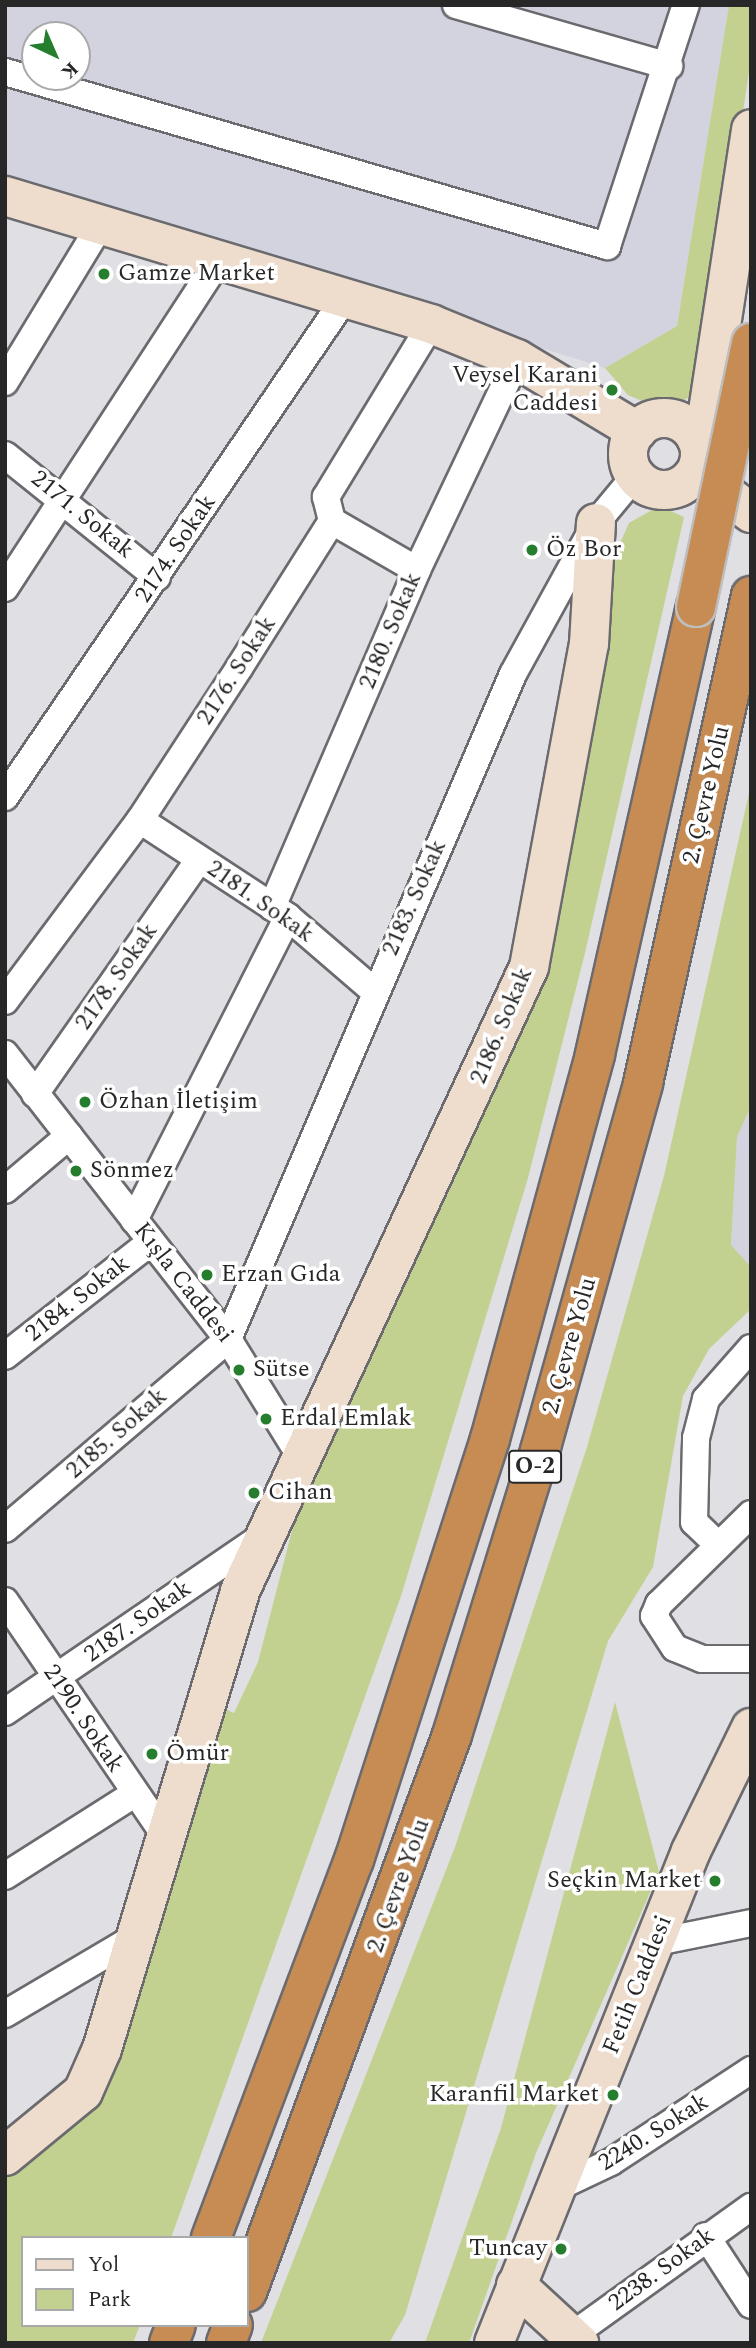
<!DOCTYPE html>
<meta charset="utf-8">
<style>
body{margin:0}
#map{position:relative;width:756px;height:2348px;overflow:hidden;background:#dfdfe4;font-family:Spectral,serif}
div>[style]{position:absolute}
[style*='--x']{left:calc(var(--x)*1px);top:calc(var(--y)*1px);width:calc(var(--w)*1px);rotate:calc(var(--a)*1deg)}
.built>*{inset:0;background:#d3d3df}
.green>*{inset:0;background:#c2d190}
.roads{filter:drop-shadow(2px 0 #6a6a6f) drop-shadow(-2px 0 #6a6a6f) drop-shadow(0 2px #6a6a6f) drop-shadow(0 -2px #6a6a6f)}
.street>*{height:26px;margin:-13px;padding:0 13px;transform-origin:13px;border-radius:13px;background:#fff}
.secondary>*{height:38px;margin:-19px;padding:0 19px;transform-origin:19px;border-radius:19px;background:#eedccc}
.secondary>.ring{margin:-19px;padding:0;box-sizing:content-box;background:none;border:38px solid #eedccc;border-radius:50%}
.highway>*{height:38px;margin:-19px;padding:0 19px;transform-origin:19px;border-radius:19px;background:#c68c54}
.bridges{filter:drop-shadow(2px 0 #bebebe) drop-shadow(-2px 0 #bebebe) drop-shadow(0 2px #bebebe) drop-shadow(0 -2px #bebebe)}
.highway-bridge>*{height:38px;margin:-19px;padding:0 19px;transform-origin:19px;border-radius:19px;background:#c68c54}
.dots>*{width:19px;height:19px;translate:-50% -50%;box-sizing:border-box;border:4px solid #fff;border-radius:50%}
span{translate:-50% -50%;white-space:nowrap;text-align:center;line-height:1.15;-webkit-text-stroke:7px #fff;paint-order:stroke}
.shield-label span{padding:2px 5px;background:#fff;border:2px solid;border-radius:5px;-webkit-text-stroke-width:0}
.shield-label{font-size:23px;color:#272728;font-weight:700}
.poi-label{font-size:24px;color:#272728}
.left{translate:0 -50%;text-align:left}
.right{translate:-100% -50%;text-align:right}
.street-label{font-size:24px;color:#272728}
.frame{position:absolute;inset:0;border:7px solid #272728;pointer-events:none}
.legend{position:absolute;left:21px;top:2236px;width:228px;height:91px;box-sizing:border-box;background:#fff;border:2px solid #a9a9a9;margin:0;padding:9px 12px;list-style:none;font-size:21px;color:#272728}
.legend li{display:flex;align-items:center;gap:14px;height:35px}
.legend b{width:35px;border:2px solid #a9a9a9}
.north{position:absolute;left:21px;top:21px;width:70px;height:70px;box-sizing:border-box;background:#fff;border:2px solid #a9a9a9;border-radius:50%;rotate:136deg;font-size:19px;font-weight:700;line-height:28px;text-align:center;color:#272728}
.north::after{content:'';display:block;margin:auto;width:24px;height:32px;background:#247e2d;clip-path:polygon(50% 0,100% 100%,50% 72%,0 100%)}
</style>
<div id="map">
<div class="built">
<div style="clip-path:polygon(evenodd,5px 5px,729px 5px,677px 326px,605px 368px,5px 178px,5px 5px,35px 35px,77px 35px,77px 77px,35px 77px,35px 35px)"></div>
<div style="clip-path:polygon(751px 1106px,751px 1267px,731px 1245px,737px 1137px)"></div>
</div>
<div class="green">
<div style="clip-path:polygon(729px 5px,751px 5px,751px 58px,702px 388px,679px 404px,649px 404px,628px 395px,605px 368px,677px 326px)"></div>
<div style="clip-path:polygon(659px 506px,684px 517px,585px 953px,528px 1178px,401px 1596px,171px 2238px,23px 2238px,23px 2325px,140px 2325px,133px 2343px,5px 2343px,5px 2174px,101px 2099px,220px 1707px,234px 1713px,258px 1662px,309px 1465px,462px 1142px,504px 1071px,552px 953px,611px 563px,629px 523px)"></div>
<div style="clip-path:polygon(751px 784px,751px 1106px,737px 1137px,731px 1245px,751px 1267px,751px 1309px,709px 1349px,683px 1396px,653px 1567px,608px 1641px,405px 2315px,389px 2343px,261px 2343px,455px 1847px,587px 1447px,664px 1176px)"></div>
<div style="clip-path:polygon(615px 1702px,659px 1872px,536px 2153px,469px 2343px,425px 2343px,501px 2128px)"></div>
</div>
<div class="roads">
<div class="street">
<div style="--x:456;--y:5;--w:222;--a:16"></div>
<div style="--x:5;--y:72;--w:627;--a:16.12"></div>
<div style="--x:607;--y:246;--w:254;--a:-71.9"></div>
<div style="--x:5;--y:382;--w:185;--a:-58.7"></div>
<div style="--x:5;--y:455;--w:195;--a:38.8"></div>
<div style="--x:332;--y:521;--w:98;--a:30"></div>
<div style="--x:5;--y:588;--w:392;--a:-56.9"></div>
<div style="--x:5;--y:797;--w:604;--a:-55.73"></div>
<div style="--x:140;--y:820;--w:177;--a:33.2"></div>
<div style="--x:288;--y:917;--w:113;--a:40.7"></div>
<div style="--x:272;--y:907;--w:367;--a:-66.7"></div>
<div style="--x:417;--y:570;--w:233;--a:-64.6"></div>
<div style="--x:5;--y:1001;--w:226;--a:-53.3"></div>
<div style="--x:140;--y:820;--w:181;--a:-56.9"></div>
<div style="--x:239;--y:668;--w:174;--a:-57.7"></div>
<div style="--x:332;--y:521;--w:25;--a:-104"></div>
<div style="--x:326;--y:497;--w:202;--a:-58.7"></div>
<div style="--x:5;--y:1054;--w:362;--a:52"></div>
<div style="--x:228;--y:1339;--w:135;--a:58.3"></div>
<div style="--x:35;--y:1094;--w:286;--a:-55"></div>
<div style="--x:5;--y:1190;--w:84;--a:-40.2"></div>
<div style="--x:134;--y:1220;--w:340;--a:-63.1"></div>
<div style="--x:5;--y:1356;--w:185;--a:-38"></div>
<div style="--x:751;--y:1514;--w:129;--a:135.6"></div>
<div style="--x:659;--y:1604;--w:13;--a:113"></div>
<div style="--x:654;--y:1616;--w:38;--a:57"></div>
<div style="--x:675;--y:1648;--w:29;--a:22"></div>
<div style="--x:702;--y:1659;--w:49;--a:0"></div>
<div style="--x:5;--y:1529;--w:293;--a:-40.4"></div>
<div style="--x:228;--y:1339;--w:723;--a:-66.8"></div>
<div style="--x:513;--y:674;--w:172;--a:-61.2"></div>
<div style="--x:596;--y:523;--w:61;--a:-50.3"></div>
<div style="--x:718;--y:1545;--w:33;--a:-136"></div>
<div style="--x:694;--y:1522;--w:84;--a:-88.6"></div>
<div style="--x:696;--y:1438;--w:40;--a:-75.6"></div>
<div style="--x:706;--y:1399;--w:68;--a:-48.6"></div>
<div style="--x:5;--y:1601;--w:282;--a:55.7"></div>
<div style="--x:5;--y:1712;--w:314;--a:-34.3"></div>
<div style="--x:5;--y:1876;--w:153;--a:-32.4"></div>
<div style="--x:657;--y:1942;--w:96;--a:-11.4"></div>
<div style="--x:5;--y:2014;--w:145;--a:-30.6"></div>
<div style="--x:554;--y:2189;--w:63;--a:-25.3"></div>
<div style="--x:611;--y:2162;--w:168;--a:-33.3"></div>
<div style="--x:706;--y:2236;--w:82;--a:56.9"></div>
<div style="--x:574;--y:2334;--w:218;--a:-35.7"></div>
</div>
<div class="secondary">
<div style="--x:5;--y:196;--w:445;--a:16.7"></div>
<div style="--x:431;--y:324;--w:93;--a:22.1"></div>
<div style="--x:517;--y:359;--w:140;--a:31"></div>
<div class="ring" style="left:628px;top:418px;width:34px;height:34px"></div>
<div style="--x:696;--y:438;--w:30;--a:-66"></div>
<div style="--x:708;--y:411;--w:285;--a:-81.3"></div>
<div style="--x:697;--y:472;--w:68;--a:37.2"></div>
<div style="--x:5;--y:2156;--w:101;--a:-39.4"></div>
<div style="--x:83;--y:2092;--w:47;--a:-66.2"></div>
<div style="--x:102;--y:2049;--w:478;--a:-73.2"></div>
<div style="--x:240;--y:1591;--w:688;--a:-65.15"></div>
<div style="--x:529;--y:967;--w:329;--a:-79.5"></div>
<div style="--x:589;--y:644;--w:121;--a:-86.7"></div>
<div style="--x:516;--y:2285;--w:86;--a:42.6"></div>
<div style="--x:494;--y:2343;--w:530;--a:-68.18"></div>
<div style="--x:691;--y:1851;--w:137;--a:-64"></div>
</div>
<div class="highway">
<div style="--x:211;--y:2238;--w:404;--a:-69.3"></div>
<div style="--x:354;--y:1860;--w:442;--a:-72.1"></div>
<div style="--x:490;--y:1439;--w:399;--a:-74.7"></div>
<div style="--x:595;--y:1054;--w:458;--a:-77.3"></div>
<div style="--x:247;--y:2292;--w:594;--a:-69.79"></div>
<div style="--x:452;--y:1735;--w:301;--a:-72.8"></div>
<div style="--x:541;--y:1447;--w:378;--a:-74.3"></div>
<div style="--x:643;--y:1083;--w:499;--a:-77.5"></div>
<div style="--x:169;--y:2343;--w:19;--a:-69"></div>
<div style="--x:226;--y:2343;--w:19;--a:-69"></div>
</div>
</div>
<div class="bridges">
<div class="highway-bridge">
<div style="--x:696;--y:607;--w:270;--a:-78.2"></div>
</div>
</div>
<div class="dots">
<div style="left:104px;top:274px;background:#247e2d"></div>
<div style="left:612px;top:390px;background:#247e2d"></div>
<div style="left:532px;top:550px;background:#247e2d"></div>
<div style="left:85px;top:1102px;background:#247e2d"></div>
<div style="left:76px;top:1171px;background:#247e2d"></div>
<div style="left:207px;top:1275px;background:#247e2d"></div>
<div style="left:239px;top:1370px;background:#247e2d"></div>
<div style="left:266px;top:1419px;background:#247e2d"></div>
<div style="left:254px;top:1493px;background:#247e2d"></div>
<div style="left:152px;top:1754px;background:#247e2d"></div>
<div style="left:715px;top:1881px;background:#247e2d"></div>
<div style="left:613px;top:2095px;background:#247e2d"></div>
<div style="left:561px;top:2249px;background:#247e2d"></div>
</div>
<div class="shield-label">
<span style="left:535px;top:1467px">O-2</span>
</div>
<div class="poi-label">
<span class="left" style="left:118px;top:274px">Gamze Market</span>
<span class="right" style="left:598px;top:390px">Veysel Karani<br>Caddesi</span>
<span class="left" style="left:546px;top:550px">Öz Bor</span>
<span class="left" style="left:99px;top:1102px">Özhan İletişim</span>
<span class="left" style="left:90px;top:1171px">Sönmez</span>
<span class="left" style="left:221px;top:1275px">Erzan Gıda</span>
<span class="left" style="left:253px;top:1370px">Sütse</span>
<span class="left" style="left:280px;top:1419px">Erdal Emlak</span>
<span class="left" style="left:268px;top:1493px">Cihan</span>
<span class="left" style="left:166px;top:1754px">Ömür</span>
<span class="right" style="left:701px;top:1881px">Seçkin Market</span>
<span class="right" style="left:599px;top:2095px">Karanfil Market</span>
<span class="right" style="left:547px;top:2249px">Tuncay</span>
</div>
<div class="street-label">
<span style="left:82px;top:515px;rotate:39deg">2171. Sokak</span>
<span style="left:176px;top:549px;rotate:-56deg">2174. Sokak</span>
<span style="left:391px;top:631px;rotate:-67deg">2180. Sokak</span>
<span style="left:237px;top:671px;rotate:-57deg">2176. Sokak</span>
<span style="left:707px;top:795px;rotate:-77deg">2. Çevre Yolu</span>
<span style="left:415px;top:898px;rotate:-66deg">2183. Sokak</span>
<span style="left:260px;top:902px;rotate:35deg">2181. Sokak</span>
<span style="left:117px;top:977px;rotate:-55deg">2178. Sokak</span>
<span style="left:502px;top:1026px;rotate:-67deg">2186. Sokak</span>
<span style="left:183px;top:1283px;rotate:52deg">Kışla Caddesi</span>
<span style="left:78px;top:1299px;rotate:-38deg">2184. Sokak</span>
<span style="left:570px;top:1346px;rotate:-74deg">2. Çevre Yolu</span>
<span style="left:117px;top:1434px;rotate:-41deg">2185. Sokak</span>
<span style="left:138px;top:1622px;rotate:-35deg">2187. Sokak</span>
<span style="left:83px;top:1719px;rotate:56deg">2190. Sokak</span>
<span style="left:399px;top:1886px;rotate:-70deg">2. Çevre Yolu</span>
<span style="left:638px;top:1985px;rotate:-68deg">Fetih Caddesi</span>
<span style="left:654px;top:2133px;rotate:-32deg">2240. Sokak</span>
<span style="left:662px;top:2270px;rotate:-36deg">2238. Sokak</span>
</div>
<div class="frame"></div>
<ul class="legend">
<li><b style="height:9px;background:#eedccc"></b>Yol</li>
<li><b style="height:19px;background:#c2d190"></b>Park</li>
</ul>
<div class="north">K</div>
</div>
